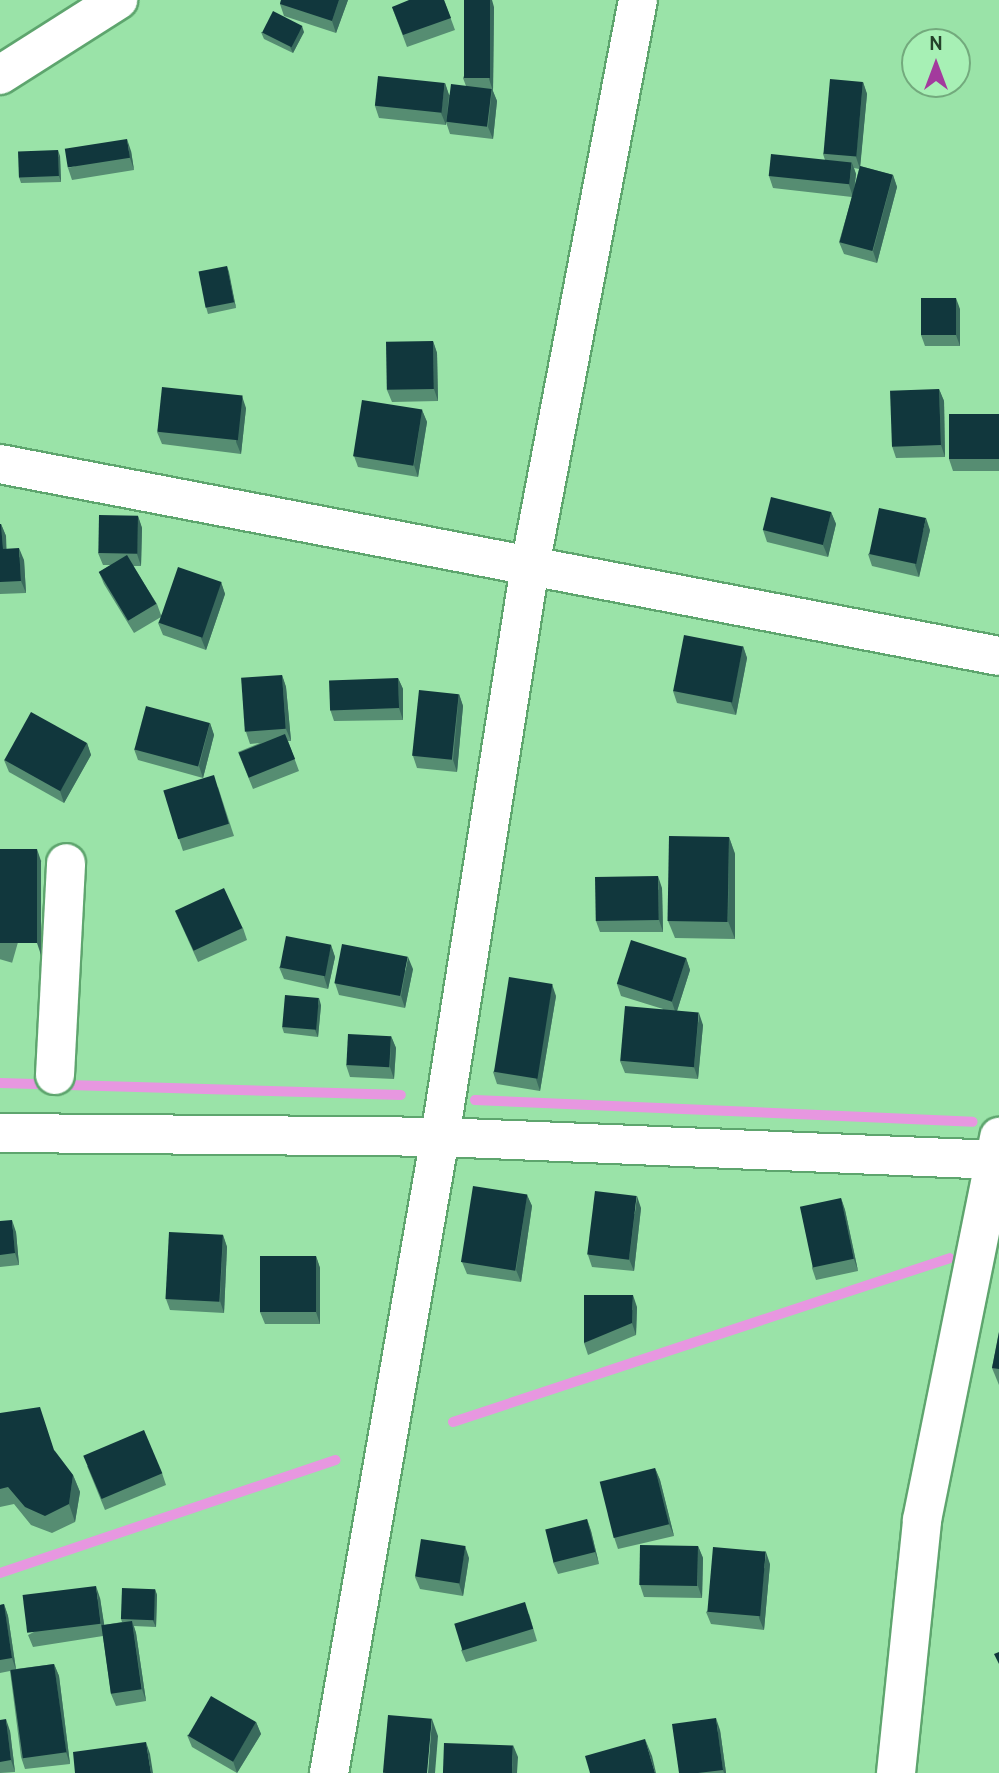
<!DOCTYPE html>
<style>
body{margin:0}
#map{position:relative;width:999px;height:1773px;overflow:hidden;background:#9ae3a8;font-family:Cabin,sans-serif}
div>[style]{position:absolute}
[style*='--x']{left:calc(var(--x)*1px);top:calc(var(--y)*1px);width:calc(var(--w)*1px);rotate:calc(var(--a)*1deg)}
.stream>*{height:10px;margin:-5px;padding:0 5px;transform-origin:5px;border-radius:5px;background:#e797e0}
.roads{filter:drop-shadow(2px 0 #5ea56e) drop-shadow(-2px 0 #5ea56e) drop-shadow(0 2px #5ea56e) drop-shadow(0 -2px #5ea56e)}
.minor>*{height:38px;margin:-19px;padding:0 19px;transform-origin:19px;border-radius:19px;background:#fff}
.wall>*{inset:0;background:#568d72;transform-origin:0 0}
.shaded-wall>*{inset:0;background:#3a6b5d}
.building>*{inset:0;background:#11373d;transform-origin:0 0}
span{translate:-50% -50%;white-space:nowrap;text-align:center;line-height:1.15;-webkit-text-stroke:7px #a7f0b5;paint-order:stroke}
.north{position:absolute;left:901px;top:28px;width:70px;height:70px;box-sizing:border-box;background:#a7f0b5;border:2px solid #73aa7d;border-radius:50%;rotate:0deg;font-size:19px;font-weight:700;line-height:28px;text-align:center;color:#24422a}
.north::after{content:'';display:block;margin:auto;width:24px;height:32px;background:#a33a9d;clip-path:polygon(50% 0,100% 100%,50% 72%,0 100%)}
</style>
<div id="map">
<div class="stream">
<div style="--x:0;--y:1083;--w:401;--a:1.7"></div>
<div style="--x:475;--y:1100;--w:498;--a:2.5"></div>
<div style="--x:453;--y:1422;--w:523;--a:-18.26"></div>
<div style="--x:0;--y:1573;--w:354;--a:-18.6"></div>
</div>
<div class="roads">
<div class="minor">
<div style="--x:0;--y:75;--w:140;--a:-32.4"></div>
<div style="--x:0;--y:464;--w:1017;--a:10.88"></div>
<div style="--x:55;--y:1075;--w:212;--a:-87"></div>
<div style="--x:0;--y:1133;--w:440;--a:0.5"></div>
<div style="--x:440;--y:1137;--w:559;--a:2.36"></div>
<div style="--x:329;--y:1773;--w:646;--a:-80.1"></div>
<div style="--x:440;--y:1137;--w:578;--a:-81.04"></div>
<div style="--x:530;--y:566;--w:576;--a:-79.2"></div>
<div style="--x:896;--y:1773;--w:254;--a:-84.1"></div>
<div style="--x:922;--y:1520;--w:391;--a:-78.6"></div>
</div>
</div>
<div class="wall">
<div style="clip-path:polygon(281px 0,348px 0,336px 33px,284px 16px,280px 4px)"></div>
<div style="clip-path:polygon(444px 0,455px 30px,407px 47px,392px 7px)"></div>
<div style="clip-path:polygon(494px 7px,493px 91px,497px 101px,493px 139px,450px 134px,446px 122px,446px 125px,379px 118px,375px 106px,445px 83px,449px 95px,466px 86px,463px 78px)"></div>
<div style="clip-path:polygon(261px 32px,304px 32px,293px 53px,264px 39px)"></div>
<div style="clip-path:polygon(evenodd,863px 82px,867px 94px,860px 166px,893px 175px,897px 187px,877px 263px,844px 254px,839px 242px,852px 197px,773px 188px,769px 176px,825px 160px,823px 154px,863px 82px,854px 168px,859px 169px,855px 185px,856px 174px,854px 168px)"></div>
<div style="clip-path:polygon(131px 151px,134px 170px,72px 180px,68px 168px)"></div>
<div style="clip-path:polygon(60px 156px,61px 182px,21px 183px,19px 177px)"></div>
<div style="clip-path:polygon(227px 266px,236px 308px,208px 314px,206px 307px)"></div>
<div style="clip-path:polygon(960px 309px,960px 346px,925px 346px,921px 335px)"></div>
<div style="clip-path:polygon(433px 341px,437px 353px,438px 401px,392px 402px,387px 390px)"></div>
<div style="clip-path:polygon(939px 389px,944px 401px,945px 457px,896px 458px,892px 446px)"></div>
<div style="clip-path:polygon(246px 408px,241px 454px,162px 444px,157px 432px)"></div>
<div style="clip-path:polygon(422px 410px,427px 422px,418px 477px,358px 467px,354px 456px)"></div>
<div style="clip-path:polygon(999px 414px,999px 471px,953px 471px,949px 459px)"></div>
<div style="clip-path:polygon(831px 512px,836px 524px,828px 557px,767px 542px,763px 530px)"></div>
<div style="clip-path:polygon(138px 516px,142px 528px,141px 566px,133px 566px,157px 604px,161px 615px,221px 582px,225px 594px,206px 650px,163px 635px,158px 623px,161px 617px,134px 633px,104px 584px,99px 572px,111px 565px,103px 565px,98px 553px)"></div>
<div style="clip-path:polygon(0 524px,1px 524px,6px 536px,6px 549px,24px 560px,26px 593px,0 594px)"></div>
<div style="clip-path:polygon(930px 530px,919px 577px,872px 566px,868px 554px)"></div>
<div style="clip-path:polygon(743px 646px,747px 658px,736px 715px,677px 703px,673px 691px)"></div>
<div style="clip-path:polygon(282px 675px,286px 687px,291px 741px,288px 741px,299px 771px,253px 789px,238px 752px,260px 743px,250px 744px,246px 732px)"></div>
<div style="clip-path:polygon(398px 678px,403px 689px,403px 720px,334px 721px,330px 709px)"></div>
<div style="clip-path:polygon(459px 694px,463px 706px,457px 772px,417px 768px,413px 756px)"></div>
<div style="clip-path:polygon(210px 723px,214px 735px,203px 778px,138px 760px,134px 749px)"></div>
<div style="clip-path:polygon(87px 743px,91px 755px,64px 803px,9px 772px,4px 760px)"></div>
<div style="clip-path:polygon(218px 787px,234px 836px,183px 851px,179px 839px)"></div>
<div style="clip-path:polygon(729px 837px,735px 854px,735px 939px,675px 938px,668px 921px)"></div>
<div style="left:0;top:849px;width:43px;height:106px;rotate:16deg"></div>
<div style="clip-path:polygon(662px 888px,663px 932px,600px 932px,596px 921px)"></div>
<div style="clip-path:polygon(175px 911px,243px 928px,247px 940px,198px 962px)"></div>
<div style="clip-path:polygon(331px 945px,335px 957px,328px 989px,284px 979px,279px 967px)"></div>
<div style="clip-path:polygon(686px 958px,690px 970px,677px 1011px,703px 1025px,698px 1079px,625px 1073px,620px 1061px,663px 1009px,621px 996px,617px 984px)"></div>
<div style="clip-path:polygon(413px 969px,405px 1008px,339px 995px,335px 983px)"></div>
<div style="clip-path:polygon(556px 996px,540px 1091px,497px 1084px,493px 1072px)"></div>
<div style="clip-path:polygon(321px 1005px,318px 1037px,284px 1033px,282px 1027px)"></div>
<div style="clip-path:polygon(391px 1036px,396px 1048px,394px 1079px,350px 1077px,346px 1065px)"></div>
<div style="clip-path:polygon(527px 1195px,532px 1206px,521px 1282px,467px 1274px,462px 1262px)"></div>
<div style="clip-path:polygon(841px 1198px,845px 1210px,858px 1271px,816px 1280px,812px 1268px)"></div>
<div style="clip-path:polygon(641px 1208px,634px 1271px,592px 1267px,588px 1255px)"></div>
<div style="clip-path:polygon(0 1221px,16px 1232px,19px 1265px,0 1267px)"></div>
<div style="clip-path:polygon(223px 1235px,227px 1247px,224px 1313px,170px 1310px,166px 1299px)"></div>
<div style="clip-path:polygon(316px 1256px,320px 1268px,320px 1324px,265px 1324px,260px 1312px)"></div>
<div style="clip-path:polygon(637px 1307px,636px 1335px,588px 1355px,584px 1343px)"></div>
<div style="clip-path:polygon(999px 1332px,999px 1385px,992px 1368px)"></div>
<div style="clip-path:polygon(0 1413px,55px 1451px,73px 1475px,80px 1492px,75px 1522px,52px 1533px,31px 1525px,14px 1504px,0 1507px)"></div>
<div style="clip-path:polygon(87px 1466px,162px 1473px,166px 1485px,105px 1510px)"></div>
<div style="clip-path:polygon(655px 1468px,660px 1480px,674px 1536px,618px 1549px,614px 1537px)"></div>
<div style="clip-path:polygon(587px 1519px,591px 1531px,599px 1564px,558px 1574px,553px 1562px)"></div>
<div style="clip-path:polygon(698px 1546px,703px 1558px,702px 1598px,644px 1597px,640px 1585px)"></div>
<div style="clip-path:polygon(469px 1558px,463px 1596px,420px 1589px,415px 1577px)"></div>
<div style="clip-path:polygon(770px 1564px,764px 1630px,711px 1624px,706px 1612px)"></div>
<div style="clip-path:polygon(155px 1589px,157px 1595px,156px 1627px,134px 1626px,136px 1633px,146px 1701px,116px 1706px,111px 1694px,103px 1636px,33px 1647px,28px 1635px,100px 1598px,104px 1625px,122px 1622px,121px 1619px)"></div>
<div style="clip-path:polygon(4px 1604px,8px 1616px,16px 1669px,54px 1664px,59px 1676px,70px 1764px,25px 1769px,21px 1757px,10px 1671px,0 1673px,0 1605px)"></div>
<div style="clip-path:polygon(529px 1614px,537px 1641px,466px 1662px,461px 1650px)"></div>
<div style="clip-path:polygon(0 1720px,10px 1731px,15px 1772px,0 1773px)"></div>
<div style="clip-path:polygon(256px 1722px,261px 1734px,237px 1773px,192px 1747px,187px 1735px)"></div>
<div style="clip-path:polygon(720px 1730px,726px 1773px,679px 1773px)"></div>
</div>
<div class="shaded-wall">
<div style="clip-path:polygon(339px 0,348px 0,336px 33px,332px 21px)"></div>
<div style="clip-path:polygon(490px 0,492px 0,494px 7px,493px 91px,489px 79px)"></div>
<div style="clip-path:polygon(302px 26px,304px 32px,293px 53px,290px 47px)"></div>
<div style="clip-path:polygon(863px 82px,867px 94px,860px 169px,856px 157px)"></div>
<div style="clip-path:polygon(445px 83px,449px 95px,446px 125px,441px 113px)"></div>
<div style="clip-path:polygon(492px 89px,497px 101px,493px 139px,488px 127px)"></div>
<div style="clip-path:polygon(127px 139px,131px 151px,134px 170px,130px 158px)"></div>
<div style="clip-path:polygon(58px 150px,60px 156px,61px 182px,59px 176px)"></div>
<div style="clip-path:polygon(852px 163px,856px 174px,853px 197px,849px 185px)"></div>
<div style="clip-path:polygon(893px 175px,897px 187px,877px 263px,873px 251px)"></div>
<div style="clip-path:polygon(227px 266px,229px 272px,236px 308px,234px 302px)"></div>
<div style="clip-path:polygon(956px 298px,960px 309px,960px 346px,956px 335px)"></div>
<div style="clip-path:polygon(433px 341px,437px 353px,438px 401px,434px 389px)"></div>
<div style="clip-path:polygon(939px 389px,944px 401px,945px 457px,941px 445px)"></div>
<div style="clip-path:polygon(242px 396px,246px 408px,241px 454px,236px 442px)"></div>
<div style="clip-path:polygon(422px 410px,427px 422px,418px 477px,414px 465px)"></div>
<div style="clip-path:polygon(831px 512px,836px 524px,828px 557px,823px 545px)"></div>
<div style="clip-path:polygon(138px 516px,142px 528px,141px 566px,137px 554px)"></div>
<div style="clip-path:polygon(926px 518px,930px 530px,919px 577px,915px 565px)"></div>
<div style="clip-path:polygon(1px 524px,6px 536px,7px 561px,3px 549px)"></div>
<div style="clip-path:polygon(19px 548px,24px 560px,26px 593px,21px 581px)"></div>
<div style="clip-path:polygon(221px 582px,225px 594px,206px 650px,201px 638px)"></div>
<div style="clip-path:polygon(743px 646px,747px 658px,736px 715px,731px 703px)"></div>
<div style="clip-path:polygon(282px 675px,286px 687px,291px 741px,286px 729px)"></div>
<div style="clip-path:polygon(398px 678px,403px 689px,403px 720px,399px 708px)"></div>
<div style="clip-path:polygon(459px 694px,463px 706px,457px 772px,453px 760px)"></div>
<div style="clip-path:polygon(210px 723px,214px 735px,203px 778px,199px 766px)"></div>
<div style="clip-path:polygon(87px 743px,91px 755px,64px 803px,60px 791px)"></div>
<div style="clip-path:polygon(729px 837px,735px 854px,735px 939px,728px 921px)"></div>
<div style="clip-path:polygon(37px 849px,41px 861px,41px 955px,37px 943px)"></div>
<div style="clip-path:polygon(658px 876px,662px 888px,663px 932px,659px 920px)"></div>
<div style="clip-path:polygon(331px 945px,335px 957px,328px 989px,324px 977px)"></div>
<div style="clip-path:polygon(408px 957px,413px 969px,405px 1008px,401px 996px)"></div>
<div style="clip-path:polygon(686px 958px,690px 970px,676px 1014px,672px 1002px)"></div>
<div style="clip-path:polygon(552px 984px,556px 996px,540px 1091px,536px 1079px)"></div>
<div style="clip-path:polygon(319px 998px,321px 1005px,318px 1037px,315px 1030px)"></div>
<div style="clip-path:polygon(699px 1013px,703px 1025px,698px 1079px,694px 1067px)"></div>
<div style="clip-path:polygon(391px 1036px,396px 1048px,394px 1079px,390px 1067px)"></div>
<div style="clip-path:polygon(527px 1195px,532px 1206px,521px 1282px,516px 1270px)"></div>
<div style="clip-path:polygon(637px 1196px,641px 1208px,634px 1271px,629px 1259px)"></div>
<div style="clip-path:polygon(841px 1198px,845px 1210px,858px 1271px,854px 1259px)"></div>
<div style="clip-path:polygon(12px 1220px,16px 1232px,19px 1265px,15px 1253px)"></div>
<div style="clip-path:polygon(223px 1235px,227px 1247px,224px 1313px,220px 1301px)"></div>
<div style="clip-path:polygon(316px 1256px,320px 1268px,320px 1324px,316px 1312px)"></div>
<div style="clip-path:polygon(633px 1295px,637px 1307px,636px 1335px,632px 1323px)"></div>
<div style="clip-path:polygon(655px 1468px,660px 1480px,674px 1536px,669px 1524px)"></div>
<div style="clip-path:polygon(73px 1475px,80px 1492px,75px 1522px,69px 1504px)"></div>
<div style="clip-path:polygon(587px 1519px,591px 1531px,599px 1564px,595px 1552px)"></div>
<div style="clip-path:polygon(465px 1546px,469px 1558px,463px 1596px,459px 1584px)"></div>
<div style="clip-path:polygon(698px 1546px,703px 1558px,702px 1598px,698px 1586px)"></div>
<div style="clip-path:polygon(766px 1552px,770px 1564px,764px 1630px,759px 1618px)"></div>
<div style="clip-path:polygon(96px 1586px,100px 1598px,106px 1636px,101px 1624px)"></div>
<div style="clip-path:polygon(155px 1589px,157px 1595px,156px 1627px,153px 1621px)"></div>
<div style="clip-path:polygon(4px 1604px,8px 1616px,16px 1670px,12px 1658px)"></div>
<div style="clip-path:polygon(132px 1621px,136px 1633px,146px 1701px,142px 1689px)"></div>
<div style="clip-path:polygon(54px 1664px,59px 1676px,70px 1764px,66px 1752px)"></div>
<div style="clip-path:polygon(716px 1718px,720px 1730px,726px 1773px,724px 1773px,723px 1770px)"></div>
<div style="clip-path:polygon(6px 1719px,10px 1731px,15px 1772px,11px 1760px)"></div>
<div style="clip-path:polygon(432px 1719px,438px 1736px,435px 1773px,428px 1773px)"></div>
<div style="clip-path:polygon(256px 1722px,261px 1734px,237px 1773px,233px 1761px)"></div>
<div style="clip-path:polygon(645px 1739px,652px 1756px,656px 1773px,655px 1773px)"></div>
<div style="clip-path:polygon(146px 1742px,150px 1754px,153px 1773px,151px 1773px)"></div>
<div style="clip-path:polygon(513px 1745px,518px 1757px,517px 1773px,512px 1773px)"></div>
</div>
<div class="building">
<div style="clip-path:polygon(281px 0,339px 0,332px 21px,280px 4px)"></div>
<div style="clip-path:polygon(409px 0,444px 0,451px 18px,403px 35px,392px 7px)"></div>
<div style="left:464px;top:0;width:26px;height:78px"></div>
<div style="left:273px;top:11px;width:33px;height:24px;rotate:27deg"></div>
<div style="left:378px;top:76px;width:67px;height:30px;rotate:6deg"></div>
<div style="left:830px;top:79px;width:33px;height:75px;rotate:5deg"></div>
<div style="left:451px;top:84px;width:41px;height:38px;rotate:7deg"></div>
<div style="left:127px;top:139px;width:19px;height:63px;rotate:81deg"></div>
<div style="left:58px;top:150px;width:26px;height:40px;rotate:88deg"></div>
<div style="left:771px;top:154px;width:81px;height:22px;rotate:6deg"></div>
<div style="left:860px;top:166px;width:34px;height:79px;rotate:15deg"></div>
<div style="left:227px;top:266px;width:37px;height:29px;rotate:79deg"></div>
<div style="left:921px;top:298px;width:35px;height:37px"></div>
<div style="left:433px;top:341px;width:48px;height:47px;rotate:89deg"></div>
<div style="left:162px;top:387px;width:81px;height:45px;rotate:6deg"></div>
<div style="left:939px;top:389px;width:56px;height:49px;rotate:88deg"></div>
<div style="left:362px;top:400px;width:61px;height:57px;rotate:9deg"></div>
<div style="left:949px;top:414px;width:50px;height:45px"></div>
<div style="left:771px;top:497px;width:62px;height:34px;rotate:14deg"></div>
<div style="left:879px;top:508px;width:48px;height:47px;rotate:12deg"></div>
<div style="left:99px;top:515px;width:39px;height:38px;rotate:1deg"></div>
<div style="clip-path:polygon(0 524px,1px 524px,3px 549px,19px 548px,21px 581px,0 582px)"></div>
<div style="left:127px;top:555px;width:57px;height:33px;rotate:59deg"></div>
<div style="left:178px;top:567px;width:46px;height:59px;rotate:19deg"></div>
<div style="left:684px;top:635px;width:60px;height:57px;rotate:11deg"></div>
<div style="left:282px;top:675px;width:54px;height:41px;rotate:86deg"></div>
<div style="left:398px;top:678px;width:30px;height:69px;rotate:88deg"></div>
<div style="left:419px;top:690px;width:40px;height:66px;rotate:6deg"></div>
<div style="left:146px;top:706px;width:66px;height:45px;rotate:15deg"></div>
<div style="left:31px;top:712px;width:64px;height:55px;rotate:29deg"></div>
<div style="left:285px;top:734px;width:27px;height:50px;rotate:68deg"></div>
<div style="left:214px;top:775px;width:51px;height:53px;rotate:73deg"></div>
<div style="left:669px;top:836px;width:60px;height:85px;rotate:1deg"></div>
<div style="left:0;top:849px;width:37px;height:94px"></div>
<div style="left:658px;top:876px;width:44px;height:63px;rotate:89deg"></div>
<div style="left:224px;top:888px;width:44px;height:54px;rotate:65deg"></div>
<div style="left:286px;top:936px;width:46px;height:32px;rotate:11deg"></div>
<div style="left:631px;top:940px;width:58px;height:46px;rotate:18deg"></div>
<div style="left:342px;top:944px;width:67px;height:40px;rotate:11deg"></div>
<div style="left:509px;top:977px;width:44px;height:96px;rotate:9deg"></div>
<div style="left:285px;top:995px;width:34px;height:32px;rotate:5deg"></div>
<div style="left:625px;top:1006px;width:74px;height:55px;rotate:5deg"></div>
<div style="left:348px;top:1034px;width:43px;height:31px;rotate:3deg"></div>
<div style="left:473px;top:1186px;width:55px;height:77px;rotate:9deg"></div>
<div style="left:595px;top:1191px;width:42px;height:64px;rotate:7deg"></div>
<div style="left:841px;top:1198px;width:62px;height:42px;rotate:78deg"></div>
<div style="clip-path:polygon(12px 1220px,15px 1253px,0 1255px,0 1221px)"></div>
<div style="left:169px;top:1232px;width:54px;height:67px;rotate:3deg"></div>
<div style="left:260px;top:1256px;width:56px;height:56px"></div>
<div style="clip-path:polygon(584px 1295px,633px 1295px,632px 1323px,584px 1343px)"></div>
<div style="clip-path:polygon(999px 1332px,999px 1369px,992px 1368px)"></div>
<div style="clip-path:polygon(40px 1407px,54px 1450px,73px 1475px,69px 1504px,45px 1516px,25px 1507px,8px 1487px,0 1489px,0 1413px)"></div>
<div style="left:144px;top:1430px;width:47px;height:66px;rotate:67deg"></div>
<div style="left:655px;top:1468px;width:58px;height:57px;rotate:76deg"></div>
<div style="left:587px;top:1519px;width:34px;height:43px;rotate:76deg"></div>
<div style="left:421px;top:1539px;width:45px;height:38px;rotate:9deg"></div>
<div style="left:640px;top:1545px;width:58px;height:40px;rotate:1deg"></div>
<div style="left:713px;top:1547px;width:53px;height:65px;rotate:5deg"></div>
<div style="left:96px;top:1586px;width:38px;height:74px;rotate:83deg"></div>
<div style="left:122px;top:1588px;width:33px;height:31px;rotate:2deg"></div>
<div style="left:525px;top:1602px;width:28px;height:74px;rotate:73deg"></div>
<div style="clip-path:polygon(4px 1604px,12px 1658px,0 1660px,0 1605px)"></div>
<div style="left:132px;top:1621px;width:69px;height:31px;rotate:82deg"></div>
<div style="clip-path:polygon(999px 1652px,999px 1664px,994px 1654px)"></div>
<div style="left:54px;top:1664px;width:89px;height:44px;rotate:82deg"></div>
<div style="left:211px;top:1696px;width:52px;height:46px;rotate:30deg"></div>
<div style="left:388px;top:1715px;width:44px;height:58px;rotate:5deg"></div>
<div style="clip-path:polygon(716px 1718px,723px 1770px,698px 1773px,679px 1773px,672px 1724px)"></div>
<div style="clip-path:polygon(6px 1719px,11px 1760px,0 1762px,0 1720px)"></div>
<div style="clip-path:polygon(645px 1739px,655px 1773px,590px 1773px,585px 1756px)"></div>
<div style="clip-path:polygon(146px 1742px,151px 1773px,75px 1773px,73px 1752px)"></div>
<div style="left:444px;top:1743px;width:69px;height:30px;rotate:2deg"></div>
</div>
<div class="north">N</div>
</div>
